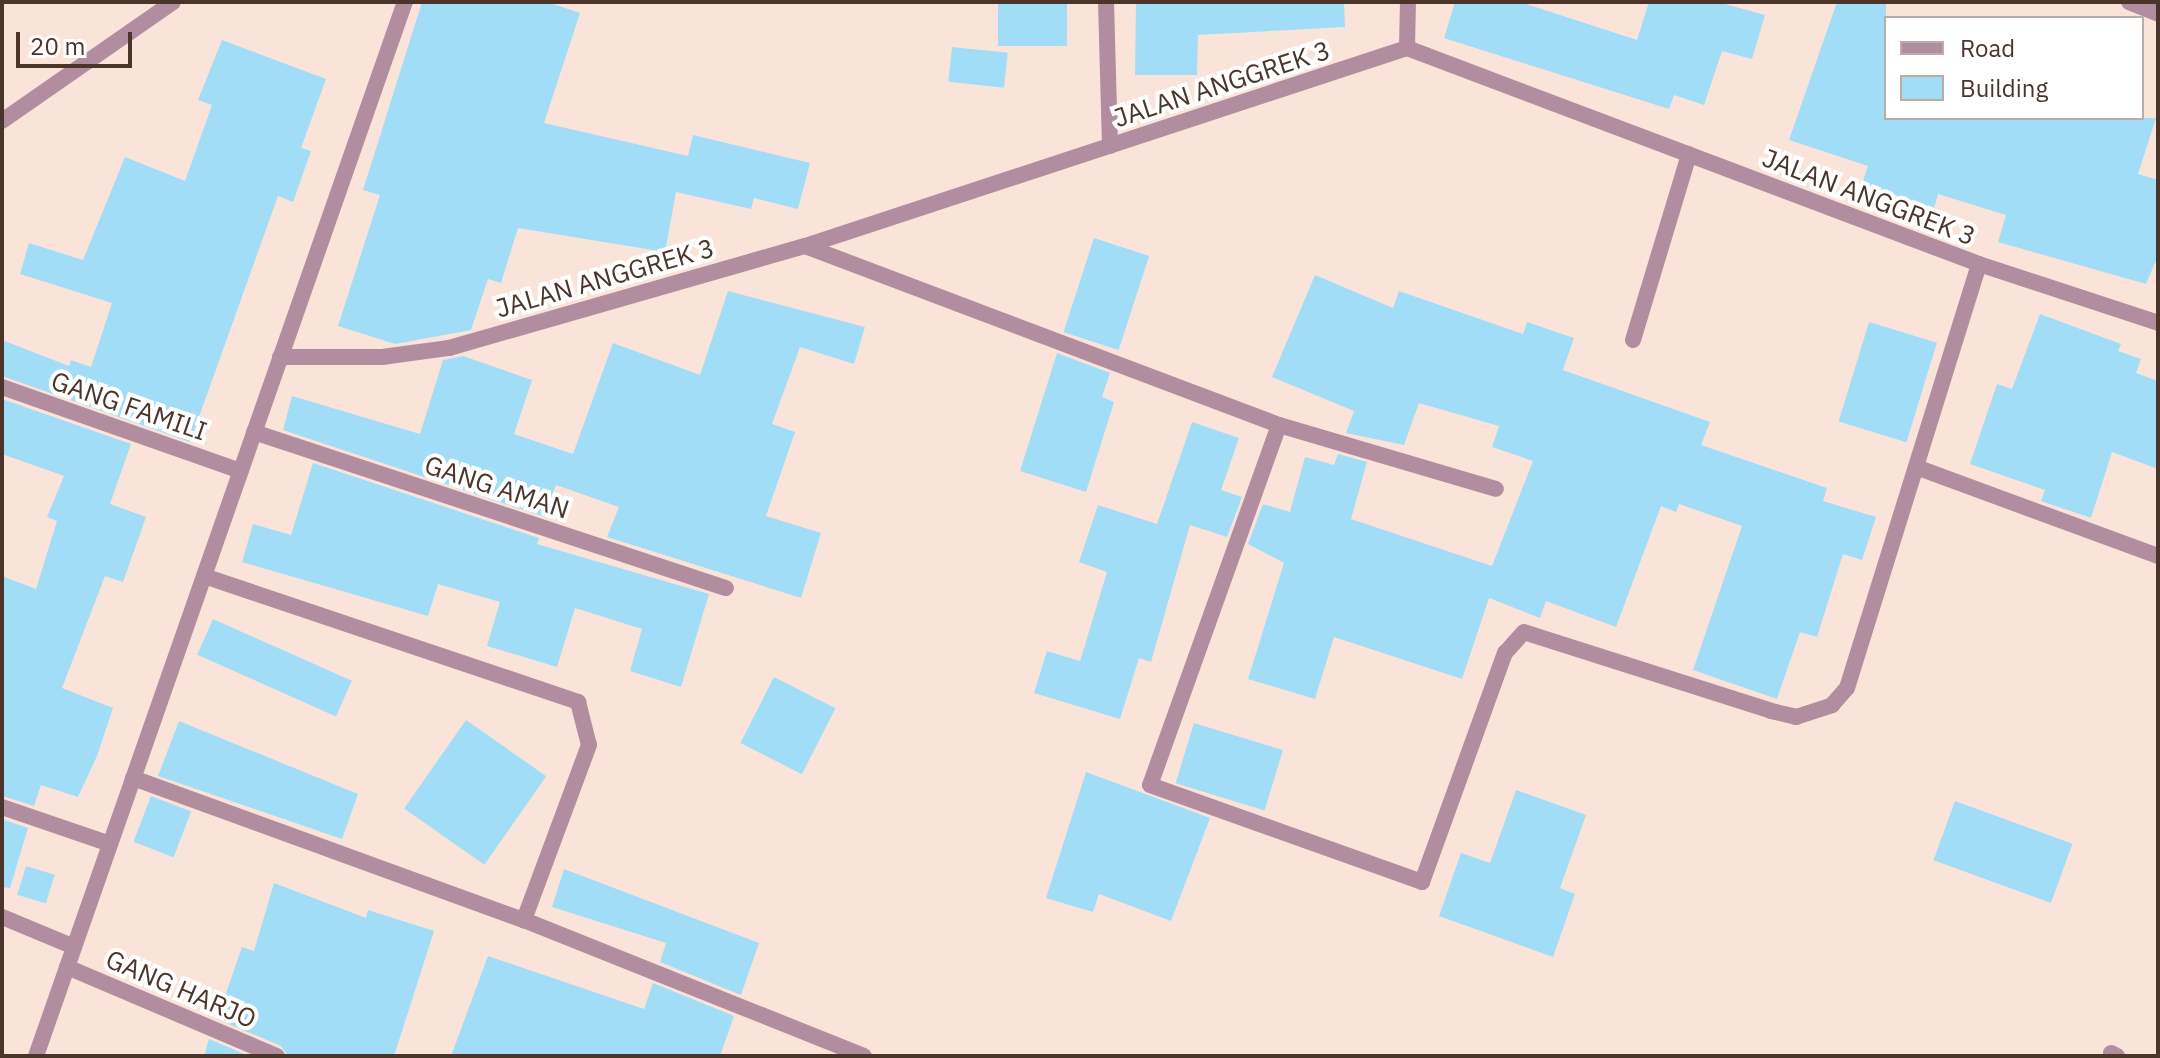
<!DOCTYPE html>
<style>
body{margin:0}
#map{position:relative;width:2160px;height:1058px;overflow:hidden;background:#fae4da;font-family:"IBM Plex Sans",sans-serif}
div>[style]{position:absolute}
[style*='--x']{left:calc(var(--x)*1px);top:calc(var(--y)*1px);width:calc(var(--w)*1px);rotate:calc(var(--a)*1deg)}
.building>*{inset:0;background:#a2ddf7;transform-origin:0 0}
.minor>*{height:16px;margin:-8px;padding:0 8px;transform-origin:8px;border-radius:8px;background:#b28da0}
span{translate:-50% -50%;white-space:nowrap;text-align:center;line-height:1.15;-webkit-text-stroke:8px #fff;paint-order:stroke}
.street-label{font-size:26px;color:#4b352b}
.frame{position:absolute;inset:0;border:4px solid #4b352b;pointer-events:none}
.legend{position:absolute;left:1884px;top:16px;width:260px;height:104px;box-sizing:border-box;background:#fff;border:2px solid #b7aeaa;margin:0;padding:10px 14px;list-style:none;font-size:24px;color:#4b352b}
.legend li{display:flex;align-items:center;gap:16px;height:40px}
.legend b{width:40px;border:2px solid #b7aeaa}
.scale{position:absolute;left:16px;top:32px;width:116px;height:36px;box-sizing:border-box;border:4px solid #4b352b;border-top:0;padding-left:10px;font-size:24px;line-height:28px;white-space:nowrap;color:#4b352b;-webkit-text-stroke:6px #fff;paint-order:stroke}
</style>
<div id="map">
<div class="building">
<div style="clip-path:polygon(422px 2px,547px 2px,580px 13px,544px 123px,688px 156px,693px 135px,810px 163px,798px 209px,754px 198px,751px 209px,676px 192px,665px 252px,518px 228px,501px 283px,488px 279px,471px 330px,395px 344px,338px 326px,380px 195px,363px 190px)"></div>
<div style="left:998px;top:2px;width:69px;height:44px"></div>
<div style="clip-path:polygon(1136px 2px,1344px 2px,1345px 27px,1198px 35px,1197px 75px,1135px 75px)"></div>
<div style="clip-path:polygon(1455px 2px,1520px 2px,1637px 40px,1649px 2px,1718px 2px,1765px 15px,1752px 59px,1722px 51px,1704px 105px,1674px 95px,1669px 109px,1444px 38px)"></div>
<div style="clip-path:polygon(1837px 2px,1886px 2px,1886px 118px,2156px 118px,2138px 174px,2158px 180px,2158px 256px,2146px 284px,1998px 242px,2006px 215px,1938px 194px,1934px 208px,1862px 184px,1868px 166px,1789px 140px)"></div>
<div style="clip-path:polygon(222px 40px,326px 79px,301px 148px,311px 151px,293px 202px,278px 196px,190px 442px,2px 376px,2px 340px,69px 366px,71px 360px,91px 367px,112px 303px,20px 274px,29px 243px,83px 260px,125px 157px,185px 181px,212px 105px,198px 100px)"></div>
<div style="left:952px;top:47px;width:56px;height:35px;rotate:6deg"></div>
<div style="left:1094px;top:238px;width:58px;height:99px;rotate:18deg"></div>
<div style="clip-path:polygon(1315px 275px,1393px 308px,1399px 291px,1523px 334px,1527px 322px,1574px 338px,1563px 370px,1710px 422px,1701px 445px,1827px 488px,1823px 501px,1876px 517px,1862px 560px,1843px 554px,1817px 637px,1800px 632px,1777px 699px,1693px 670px,1742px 526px,1679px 504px,1676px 512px,1661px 506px,1616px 627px,1546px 601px,1540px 618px,1489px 598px,1462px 679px,1334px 637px,1315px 699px,1248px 679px,1284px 563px,1248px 544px,1263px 504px,1290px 512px,1305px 457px,1334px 465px,1338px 454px,1367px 462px,1351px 519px,1492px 566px,1533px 461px,1492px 447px,1499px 426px,1419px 403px,1404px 445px,1346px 433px,1354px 411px,1272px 377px)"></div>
<div style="clip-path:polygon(728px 291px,865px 327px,854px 364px,800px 347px,772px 424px,795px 432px,766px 516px,821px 533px,801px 598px,607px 537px,619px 507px,556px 485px,545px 517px,283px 430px,292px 396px,420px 434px,443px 360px,463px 356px,532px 380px,514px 434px,573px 454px,613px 343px,700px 375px)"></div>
<div style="clip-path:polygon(2040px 314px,2121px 344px,2118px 351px,2141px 359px,2136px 373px,2158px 381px,2158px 469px,2112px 452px,2091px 518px,2041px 501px,2045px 490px,1970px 464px,1997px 384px,2012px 389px)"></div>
<div style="left:1869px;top:322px;width:71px;height:104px;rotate:17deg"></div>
<div style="clip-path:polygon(1057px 353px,1110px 373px,1102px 397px,1114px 402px,1086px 492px,1020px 471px)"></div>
<div style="clip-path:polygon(2px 399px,131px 444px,110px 504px,146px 517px,123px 582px,105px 576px,62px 688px,113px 708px,97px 756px,78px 797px,41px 785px,34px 806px,2px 796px,2px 576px,36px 589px,57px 521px,47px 517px,64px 476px,2px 454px)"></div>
<div style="clip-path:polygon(1192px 422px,1239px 438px,1221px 490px,1242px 497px,1227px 537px,1190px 525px,1151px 662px,1139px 658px,1120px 719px,1034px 693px,1047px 651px,1080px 661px,1107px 572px,1079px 562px,1098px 505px,1157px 524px)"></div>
<div style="clip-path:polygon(313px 463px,539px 538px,537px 544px,709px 594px,681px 687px,630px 671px,642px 629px,575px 608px,557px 667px,487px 646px,500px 602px,438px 584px,428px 616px,242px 562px,253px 524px,291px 535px)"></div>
<div style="left:213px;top:619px;width:152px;height:39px;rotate:24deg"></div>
<div style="left:774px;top:677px;width:69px;height:74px;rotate:27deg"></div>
<div style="left:466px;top:720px;width:98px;height:108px;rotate:35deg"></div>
<div style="clip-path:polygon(179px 721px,358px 794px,342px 839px,158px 776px)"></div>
<div style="left:1194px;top:723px;width:93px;height:63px;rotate:17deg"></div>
<div style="clip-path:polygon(1086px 772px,1210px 818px,1171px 921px,1099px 894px,1093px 912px,1046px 898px)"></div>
<div style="clip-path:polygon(1516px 790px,1586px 815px,1560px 888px,1575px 894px,1553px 957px,1439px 916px,1461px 853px,1490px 863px)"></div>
<div style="left:151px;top:796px;width:43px;height:49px;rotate:21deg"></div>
<div style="left:1955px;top:801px;width:125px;height:63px;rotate:20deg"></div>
<div style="clip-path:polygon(2px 819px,28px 828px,10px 888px,2px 887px)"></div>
<div style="left:26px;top:866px;width:30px;height:30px;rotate:17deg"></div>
<div style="clip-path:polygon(564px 869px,759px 943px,741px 995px,660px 962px,666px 943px,552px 907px)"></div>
<div style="clip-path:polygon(274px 883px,366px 918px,368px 910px,434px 931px,394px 1056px,288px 1056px,281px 1046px,217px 1019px,242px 947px,254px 951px)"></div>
<div style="clip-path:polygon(488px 956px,644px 1009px,653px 983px,734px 1016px,720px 1056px,451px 1056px)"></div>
<div style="clip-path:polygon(209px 1039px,249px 1056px,204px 1056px)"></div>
</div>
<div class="minor">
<div style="--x:1106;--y:2;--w:144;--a:88.4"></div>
<div style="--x:2129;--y:2;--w:31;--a:22"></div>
<div style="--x:1407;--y:48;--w:46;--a:-88.8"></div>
<div style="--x:2;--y:121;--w:208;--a:-34.8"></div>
<div style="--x:805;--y:246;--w:507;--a:20.69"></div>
<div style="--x:1279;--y:425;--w:226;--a:16.4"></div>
<div style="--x:1633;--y:340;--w:194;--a:-73.2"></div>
<div style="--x:280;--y:357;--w:102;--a:0"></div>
<div style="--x:382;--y:357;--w:68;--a:-7.7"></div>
<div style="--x:449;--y:348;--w:370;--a:-16"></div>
<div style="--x:805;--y:246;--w:634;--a:-18.21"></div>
<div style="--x:1407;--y:48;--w:611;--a:20.69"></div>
<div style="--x:1979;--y:264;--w:188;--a:18.2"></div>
<div style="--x:2;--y:387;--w:253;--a:19.4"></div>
<div style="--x:1279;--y:425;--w:382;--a:109.7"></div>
<div style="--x:1150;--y:785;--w:289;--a:19.6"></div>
<div style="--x:1422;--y:882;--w:244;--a:-70.1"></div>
<div style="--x:1505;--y:653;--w:28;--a:-48"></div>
<div style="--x:1524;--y:632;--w:259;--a:17.7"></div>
<div style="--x:1771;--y:711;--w:26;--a:13"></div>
<div style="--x:1796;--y:717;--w:38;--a:-18"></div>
<div style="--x:1832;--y:705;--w:23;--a:-49"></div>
<div style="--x:1847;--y:688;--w:444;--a:-72.7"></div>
<div style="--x:254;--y:432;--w:497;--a:18.3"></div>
<div style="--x:1916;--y:467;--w:258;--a:20.2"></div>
<div style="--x:204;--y:576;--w:395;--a:18.6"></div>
<div style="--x:578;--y:702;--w:44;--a:75.7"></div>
<div style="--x:589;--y:745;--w:187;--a:110.4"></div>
<div style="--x:133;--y:778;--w:416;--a:20"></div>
<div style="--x:524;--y:920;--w:366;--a:21.8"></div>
<div style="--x:2;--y:807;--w:114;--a:18.9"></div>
<div style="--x:2;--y:917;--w:78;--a:22.6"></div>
<div style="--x:67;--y:967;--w:228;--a:23"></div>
<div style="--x:2111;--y:1053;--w:7;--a:27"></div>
<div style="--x:36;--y:1056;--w:1117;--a:-70.71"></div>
</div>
<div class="street-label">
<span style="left:1222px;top:84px;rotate:-18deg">JALAN ANGGREK 3</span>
<span style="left:1869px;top:197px;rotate:21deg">JALAN ANGGREK 3</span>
<span style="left:605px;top:278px;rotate:-16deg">JALAN ANGGREK 3</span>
<span style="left:129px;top:406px;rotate:19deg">GANG FAMILI</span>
<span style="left:497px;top:487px;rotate:18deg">GANG AMAN</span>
<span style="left:181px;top:989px;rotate:23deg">GANG HARJO</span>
</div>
<div class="frame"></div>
<ul class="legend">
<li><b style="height:10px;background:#b28da0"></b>Road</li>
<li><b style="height:22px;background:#a2ddf7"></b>Building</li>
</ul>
<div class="scale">20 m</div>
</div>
